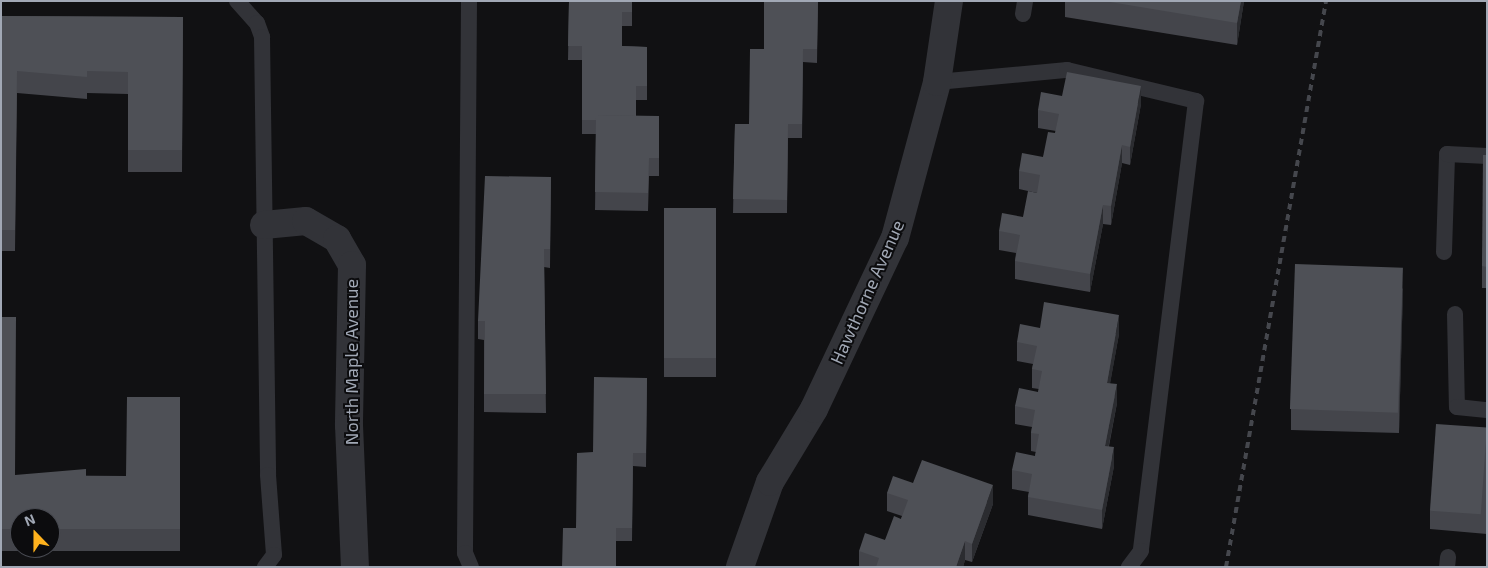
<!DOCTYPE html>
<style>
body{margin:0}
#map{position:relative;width:1488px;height:568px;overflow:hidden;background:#111113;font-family:"Exo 2",sans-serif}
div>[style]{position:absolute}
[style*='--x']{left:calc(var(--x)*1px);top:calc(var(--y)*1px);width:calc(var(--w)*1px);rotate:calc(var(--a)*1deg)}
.lane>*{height:16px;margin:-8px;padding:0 8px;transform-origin:8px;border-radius:8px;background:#323338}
.street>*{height:28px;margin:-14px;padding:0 14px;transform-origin:14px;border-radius:14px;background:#323338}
.rail>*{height:4px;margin-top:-2px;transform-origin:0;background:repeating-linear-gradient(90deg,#45474d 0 6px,transparent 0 11px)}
.wall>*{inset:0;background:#44454b;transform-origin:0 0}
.shaded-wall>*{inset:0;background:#2b2c30}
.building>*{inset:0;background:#4e5056;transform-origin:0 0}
span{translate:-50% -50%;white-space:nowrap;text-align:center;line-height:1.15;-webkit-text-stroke:4px #0c0c0e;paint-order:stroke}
.street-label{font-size:18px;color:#a1a8b5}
.frame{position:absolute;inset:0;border:2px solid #a1a8b5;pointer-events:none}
.north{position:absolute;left:10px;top:508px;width:50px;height:50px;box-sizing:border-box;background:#0c0c0e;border:1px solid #484a51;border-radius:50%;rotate:338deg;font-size:14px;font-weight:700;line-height:20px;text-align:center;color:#a1a8b5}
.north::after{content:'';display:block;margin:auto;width:18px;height:22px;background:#ffb21d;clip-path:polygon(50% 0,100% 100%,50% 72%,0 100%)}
</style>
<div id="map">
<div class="lane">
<div style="--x:237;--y:1;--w:30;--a:48"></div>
<div style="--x:257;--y:23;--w:15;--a:70"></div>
<div style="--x:262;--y:37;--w:438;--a:89.2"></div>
<div style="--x:268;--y:475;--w:80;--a:85.7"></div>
<div style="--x:274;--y:555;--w:15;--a:127"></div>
<div style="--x:469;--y:1;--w:552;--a:90.42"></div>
<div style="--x:465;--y:553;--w:15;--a:67"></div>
<div style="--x:1023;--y:14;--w:13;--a:-81"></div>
<div style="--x:937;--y:82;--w:131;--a:-5.3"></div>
<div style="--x:1067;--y:70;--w:133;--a:13.5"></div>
<div style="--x:1196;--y:101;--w:453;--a:97"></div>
<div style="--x:1141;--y:551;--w:20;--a:127"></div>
<div style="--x:1444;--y:252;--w:98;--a:-88.2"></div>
<div style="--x:1447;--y:154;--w:40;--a:2.9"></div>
<div style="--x:1455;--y:314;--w:93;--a:88.8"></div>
<div style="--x:1457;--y:407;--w:30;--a:6"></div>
<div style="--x:1447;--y:567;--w:10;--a:-84"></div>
</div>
<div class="street">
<div style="--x:264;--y:225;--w:42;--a:-5.4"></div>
<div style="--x:306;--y:221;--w:36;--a:30"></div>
<div style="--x:337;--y:239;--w:30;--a:60"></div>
<div style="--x:352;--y:265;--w:160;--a:91.1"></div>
<div style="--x:349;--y:425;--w:142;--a:87.6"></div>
<div style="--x:740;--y:567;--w:90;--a:-70.6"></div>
<div style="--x:770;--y:482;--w:85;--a:-58.9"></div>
<div style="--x:814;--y:409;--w:189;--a:-64.7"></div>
<div style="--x:895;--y:238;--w:162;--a:-74.9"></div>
<div style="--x:937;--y:82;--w:82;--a:-81.6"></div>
</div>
<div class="rail">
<div style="--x:1226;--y:567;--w:575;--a:-79.98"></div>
</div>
<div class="wall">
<div style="clip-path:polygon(569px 1px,632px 1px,632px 26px,622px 26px,622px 46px,647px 47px,647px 100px,636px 100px,636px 116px,659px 116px,659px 176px,649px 176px,648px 211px,595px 210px,596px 134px,582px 134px,582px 60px,568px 60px)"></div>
<div style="clip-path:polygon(818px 1px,817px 63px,803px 62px,802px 138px,788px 138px,787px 213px,733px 213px,735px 124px,749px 124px,764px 49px)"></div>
<div style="clip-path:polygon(1065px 1px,1244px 1px,1237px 45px,1065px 17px)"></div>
<div style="clip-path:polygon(1px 16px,183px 17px,182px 172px,128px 172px,128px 94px,87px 93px,87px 99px,17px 93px,15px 251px,1px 251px)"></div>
<div style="clip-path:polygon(1062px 96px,1141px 104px,1130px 165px,1122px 163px,1111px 225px,1103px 224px,1090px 292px,1015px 279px,1015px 261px,1016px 253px,999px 250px,999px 231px,1023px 217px,1037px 193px,1019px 189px,1019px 171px,1043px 157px,1056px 131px,1038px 128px,1038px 110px)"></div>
<div style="clip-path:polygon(1487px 155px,1487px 288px,1482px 288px,1482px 266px)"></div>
<div style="clip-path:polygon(551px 177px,550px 268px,544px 267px,546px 413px,484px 412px,484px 340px,478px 339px,478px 321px)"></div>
<div style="left:664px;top:208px;width:52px;height:169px"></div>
<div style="clip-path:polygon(1403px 288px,1399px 433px,1291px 430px,1291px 409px)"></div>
<div style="clip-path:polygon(evenodd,1px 317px,15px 475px,126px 476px,180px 397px,180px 551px,1px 551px,1px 317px,20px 518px,50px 518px,50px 548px,20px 548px,20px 518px)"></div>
<div style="clip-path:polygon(1040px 328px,1119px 334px,1110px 383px,1117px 403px,1109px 446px,1114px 466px,1102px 529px,1028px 515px,1028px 497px,1029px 492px,1012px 489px,1012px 470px,1035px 456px,1036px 452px,1031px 451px,1031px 433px,1032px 427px,1015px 424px,1015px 406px,1038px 392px,1039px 389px,1032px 388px,1032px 369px,1033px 364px,1017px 361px,1017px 342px)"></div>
<div style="clip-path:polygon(647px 378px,646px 467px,633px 466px,632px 541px,616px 541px,576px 528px,593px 452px)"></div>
<div style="clip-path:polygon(1487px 428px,1487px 534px,1430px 529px,1430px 511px)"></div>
<div style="clip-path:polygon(913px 483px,993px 504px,972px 562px,965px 560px,963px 567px,859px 567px,859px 551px,885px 540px,901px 519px,902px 516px,887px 511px,887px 493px)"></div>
</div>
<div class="shaded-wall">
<div style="clip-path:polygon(1241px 1px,1244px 1px,1237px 45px,1237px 23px)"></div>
<div style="clip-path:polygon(1141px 86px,1141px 104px,1130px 165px,1130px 147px)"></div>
<div style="clip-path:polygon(1122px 145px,1122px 163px,1111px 225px,1111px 206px)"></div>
<div style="clip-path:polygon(1103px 205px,1103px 224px,1090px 292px,1090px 274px)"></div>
<div style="clip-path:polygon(1403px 267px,1403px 288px,1399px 433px,1399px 411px)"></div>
<div style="clip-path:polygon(1119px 315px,1119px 334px,1107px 401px,1107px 383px)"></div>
<div style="clip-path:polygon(1117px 384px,1117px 403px,1105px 464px,1105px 446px)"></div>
<div style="clip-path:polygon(1114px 447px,1114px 466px,1102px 529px,1102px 510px)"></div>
<div style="clip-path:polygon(993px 485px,993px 504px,972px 562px,972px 544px)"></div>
<div style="clip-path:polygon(965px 541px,965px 560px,963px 567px,956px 567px)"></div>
</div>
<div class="building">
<div style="clip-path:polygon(569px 1px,632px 1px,632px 12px,622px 12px,622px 46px,647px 47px,647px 86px,636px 86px,636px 116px,596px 115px,596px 120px,582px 120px,582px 46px,568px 46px)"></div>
<div style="clip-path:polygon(764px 1px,818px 1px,817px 49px,803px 49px,802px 124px,788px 124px,787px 200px,733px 199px,735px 124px,749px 124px,750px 49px,764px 49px)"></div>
<div style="clip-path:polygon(1104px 1px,1241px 1px,1237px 23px)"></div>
<div style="clip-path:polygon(1px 16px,183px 17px,182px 150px,128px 150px,128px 72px,87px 71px,87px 77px,17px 71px,15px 230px,1px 230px)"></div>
<div style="clip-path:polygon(1067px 72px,1141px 86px,1130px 147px,1122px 145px,1111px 206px,1103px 205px,1090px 274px,1015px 261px,1020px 235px,999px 231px,1002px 213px,1023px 217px,1028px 191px,1037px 193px,1040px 175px,1019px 171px,1022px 153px,1043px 157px,1048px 132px,1055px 133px,1059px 114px,1038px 110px,1041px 92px,1062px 96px)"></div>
<div style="clip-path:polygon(596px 115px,659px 116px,659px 158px,649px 158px,648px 193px,595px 192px)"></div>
<div style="clip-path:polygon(1483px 155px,1487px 155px,1487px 267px,1482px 266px)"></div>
<div style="clip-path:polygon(485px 176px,551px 177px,550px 249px,544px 249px,546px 394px,484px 394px,485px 321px,478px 321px)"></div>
<div style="left:664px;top:208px;width:52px;height:150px"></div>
<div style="left:1295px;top:264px;width:108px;height:145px;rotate:2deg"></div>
<div style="clip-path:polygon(1044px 302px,1119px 315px,1107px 383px,1117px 384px,1105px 446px,1114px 447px,1102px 510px,1028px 497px,1032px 474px,1012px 470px,1016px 452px,1035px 456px,1039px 434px,1031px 433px,1035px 410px,1015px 406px,1019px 388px,1038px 392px,1042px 371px,1032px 369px,1037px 346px,1017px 342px,1020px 324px,1040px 328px)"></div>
<div style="clip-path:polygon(1px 317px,16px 317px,15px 475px,86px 469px,86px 476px,126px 476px,127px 397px,180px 397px,180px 529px,50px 529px,50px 518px,20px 518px,20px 529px,1px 529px)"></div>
<div style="clip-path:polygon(594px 377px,647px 378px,646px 453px,633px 453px,632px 528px,616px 528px,616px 567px,562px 567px,563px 528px,576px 528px,577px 453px,593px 452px)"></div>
<div style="left:1436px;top:424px;width:51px;height:87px;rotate:4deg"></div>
<div style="clip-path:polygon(922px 460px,993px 485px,972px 544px,965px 541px,956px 567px,876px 567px,879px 558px,859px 551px,865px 533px,885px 540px,894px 516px,901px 519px,908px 500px,887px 493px,893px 476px,913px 483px)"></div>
</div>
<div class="street-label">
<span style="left:867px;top:292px;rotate:-66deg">Hawthorne Avenue</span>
<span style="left:351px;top:362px;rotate:-90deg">North Maple Avenue</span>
</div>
<div class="frame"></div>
<div class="north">N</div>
</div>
